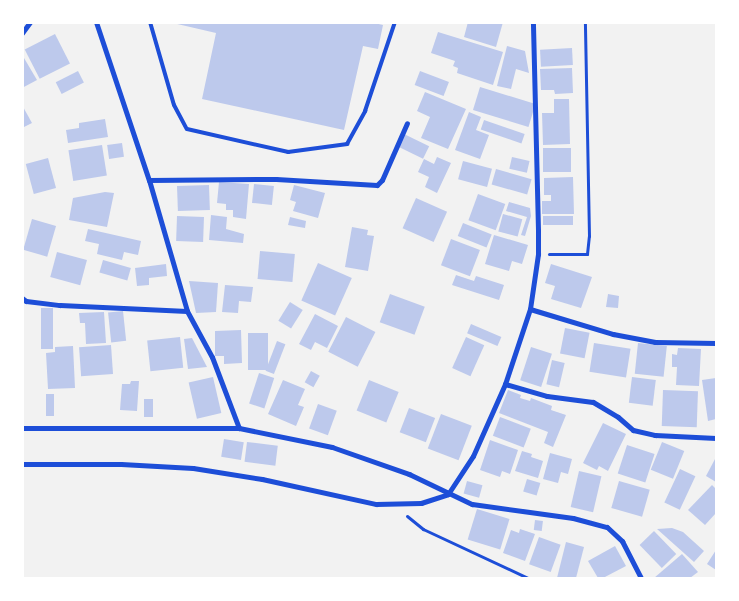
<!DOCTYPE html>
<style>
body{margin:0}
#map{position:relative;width:739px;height:601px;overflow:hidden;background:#f2f2f2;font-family:Rubik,sans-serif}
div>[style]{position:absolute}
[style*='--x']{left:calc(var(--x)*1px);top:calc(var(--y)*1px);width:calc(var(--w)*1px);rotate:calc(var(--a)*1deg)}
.building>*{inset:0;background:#bdc9ec;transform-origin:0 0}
.path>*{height:3px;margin:-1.5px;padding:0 1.5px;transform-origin:1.5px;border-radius:1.5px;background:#1d4ed8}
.service>*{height:4px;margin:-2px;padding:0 2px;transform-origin:2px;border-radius:2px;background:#1d4ed8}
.minor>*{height:5px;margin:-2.5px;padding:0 2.5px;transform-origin:2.5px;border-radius:2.5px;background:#1d4ed8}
span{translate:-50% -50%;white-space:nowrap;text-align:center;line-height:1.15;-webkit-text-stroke:5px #fff;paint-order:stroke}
.frame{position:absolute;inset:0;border:24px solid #fff;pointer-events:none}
</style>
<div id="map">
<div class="building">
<div style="clip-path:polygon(370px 22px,383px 25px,378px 49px,363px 46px,344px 130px,202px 99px,216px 33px,173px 23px)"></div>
<div style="clip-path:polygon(468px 22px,503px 22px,496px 47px,464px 37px)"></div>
<div style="clip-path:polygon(438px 32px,503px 52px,493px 85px,457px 73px,458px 68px,453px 66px,455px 61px,431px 53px)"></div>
<div style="left:55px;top:34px;width:33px;height:34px;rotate:63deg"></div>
<div style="clip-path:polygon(507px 46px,525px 51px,529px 73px,516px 69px,511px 89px,497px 86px)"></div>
<div style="left:572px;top:48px;width:17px;height:32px;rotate:87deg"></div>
<div style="clip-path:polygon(24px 58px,37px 80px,22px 88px,22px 59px)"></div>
<div style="clip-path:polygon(572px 68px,573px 93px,555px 94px,554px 90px,541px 90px,540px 69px)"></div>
<div style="left:78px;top:71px;width:13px;height:25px;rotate:63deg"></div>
<div style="left:420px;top:71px;width:31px;height:15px;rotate:21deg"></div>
<div style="left:480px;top:87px;width:58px;height:24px;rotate:17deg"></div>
<div style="clip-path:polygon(425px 92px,466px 109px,448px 149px,421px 138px,430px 117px,417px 111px)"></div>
<div style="clip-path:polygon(554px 99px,569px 99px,570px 144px,543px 145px,542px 113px,554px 113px)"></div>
<div style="clip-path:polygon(22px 105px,32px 123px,22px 128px)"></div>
<div style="clip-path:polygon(469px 112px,481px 117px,476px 130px,489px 135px,480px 159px,455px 150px)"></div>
<div style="clip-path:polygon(105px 119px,108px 137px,68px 143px,66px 130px,79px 128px,79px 123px)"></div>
<div style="left:484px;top:120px;width:43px;height:10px;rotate:19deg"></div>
<div style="left:404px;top:134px;width:28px;height:14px;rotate:26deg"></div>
<div style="left:122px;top:143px;width:14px;height:15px;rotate:82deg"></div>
<div style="left:102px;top:145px;width:31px;height:34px;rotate:81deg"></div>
<div style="left:543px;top:148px;width:28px;height:24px"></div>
<div style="clip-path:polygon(437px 157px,451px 163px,437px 193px,425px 187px,429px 177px,418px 172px,424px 159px,434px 164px)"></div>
<div style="left:512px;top:157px;width:18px;height:12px;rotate:13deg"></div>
<div style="left:48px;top:158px;width:31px;height:23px;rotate:75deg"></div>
<div style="left:463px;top:161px;width:30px;height:19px;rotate:15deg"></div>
<div style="left:496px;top:169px;width:37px;height:16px;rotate:16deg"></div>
<div style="clip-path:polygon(573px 177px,574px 214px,542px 214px,542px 201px,551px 201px,551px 195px,544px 195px,544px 178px)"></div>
<div style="clip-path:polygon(219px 182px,249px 184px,246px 219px,233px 217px,233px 210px,226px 210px,226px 204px,217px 203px)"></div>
<div style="left:254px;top:184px;width:20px;height:19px;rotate:6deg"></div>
<div style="left:209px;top:185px;width:25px;height:32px;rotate:88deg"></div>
<div style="clip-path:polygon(294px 185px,325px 193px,318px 218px,293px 211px,296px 202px,290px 200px)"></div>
<div style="clip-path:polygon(105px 192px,114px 193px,107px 227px,69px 220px,73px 198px)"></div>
<div style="left:478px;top:194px;width:29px;height:28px;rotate:20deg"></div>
<div style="left:416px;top:198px;width:34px;height:33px;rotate:24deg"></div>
<div style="clip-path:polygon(509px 202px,530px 208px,531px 216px,525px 236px,521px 235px,527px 217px,506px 211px)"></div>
<div style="left:503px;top:214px;width:20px;height:18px;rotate:15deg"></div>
<div style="clip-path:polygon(211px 215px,227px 217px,226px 229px,244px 234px,243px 243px,209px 240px)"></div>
<div style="left:177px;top:216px;width:27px;height:25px;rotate:2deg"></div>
<div style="left:543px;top:216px;width:30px;height:9px"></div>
<div style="clip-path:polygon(290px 217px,306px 221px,305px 228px,288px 225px)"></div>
<div style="left:32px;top:219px;width:25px;height:32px;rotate:16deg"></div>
<div style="left:463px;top:223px;width:31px;height:14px;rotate:22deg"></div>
<div style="clip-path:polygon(352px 227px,368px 230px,367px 235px,374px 236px,368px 271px,345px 267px)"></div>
<div style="clip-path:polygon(88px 229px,141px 241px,138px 255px,124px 252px,122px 260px,97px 254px,99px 244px,85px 241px)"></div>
<div style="clip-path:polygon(494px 235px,528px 245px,522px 264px,512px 261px,509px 271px,485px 264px)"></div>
<div style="left:451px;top:239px;width:31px;height:28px;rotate:21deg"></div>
<div style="left:260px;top:251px;width:35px;height:28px;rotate:5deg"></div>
<div style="left:57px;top:252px;width:31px;height:26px;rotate:15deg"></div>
<div style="left:103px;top:260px;width:29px;height:13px;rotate:16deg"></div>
<div style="left:318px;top:263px;width:37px;height:41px;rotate:24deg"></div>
<div style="clip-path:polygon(166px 264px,167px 276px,149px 278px,149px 285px,137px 286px,135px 268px)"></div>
<div style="clip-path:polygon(551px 264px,592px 277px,581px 308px,551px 299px,555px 286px,545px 283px)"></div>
<div style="clip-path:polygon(456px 275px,474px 281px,476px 276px,504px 285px,499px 300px,452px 285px)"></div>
<div style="clip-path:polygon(189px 281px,218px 283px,216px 312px,196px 313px)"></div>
<div style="clip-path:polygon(225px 285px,253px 287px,251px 302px,239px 301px,238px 313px,222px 312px)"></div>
<div style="left:390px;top:294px;width:37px;height:30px;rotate:20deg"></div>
<div style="clip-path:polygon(608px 294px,619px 296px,618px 308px,606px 307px)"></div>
<div style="left:290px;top:302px;width:15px;height:22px;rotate:32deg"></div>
<div style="left:41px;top:308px;width:12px;height:41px"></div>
<div style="left:123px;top:311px;width:30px;height:15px;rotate:84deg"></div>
<div style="clip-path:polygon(104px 312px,106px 343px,86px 344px,85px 323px,80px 323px,79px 313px)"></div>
<div style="clip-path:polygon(315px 314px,338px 326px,327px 348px,315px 342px,311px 350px,299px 344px)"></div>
<div style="left:346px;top:317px;width:33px;height:39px;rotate:27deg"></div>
<div style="left:471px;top:324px;width:33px;height:10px;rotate:23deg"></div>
<div style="left:565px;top:328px;width:25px;height:26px;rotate:11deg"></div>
<div style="clip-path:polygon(241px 330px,242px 363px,224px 364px,224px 356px,215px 356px,215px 331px)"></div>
<div style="left:248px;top:333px;width:20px;height:37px"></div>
<div style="left:180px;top:337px;width:31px;height:33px;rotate:84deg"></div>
<div style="left:466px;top:337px;width:20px;height:34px;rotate:24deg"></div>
<div style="clip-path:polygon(192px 338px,207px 367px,188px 369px,184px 339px)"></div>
<div style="left:277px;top:341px;width:9px;height:32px;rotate:21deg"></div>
<div style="left:594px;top:343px;width:37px;height:29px;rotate:9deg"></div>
<div style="left:638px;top:343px;width:29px;height:31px;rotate:6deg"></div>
<div style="left:111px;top:345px;width:29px;height:32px;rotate:86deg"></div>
<div style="clip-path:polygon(73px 346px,75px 388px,48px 389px,46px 353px,55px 352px,55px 347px)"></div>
<div style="left:531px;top:347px;width:22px;height:35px;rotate:18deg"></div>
<div style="clip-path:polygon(678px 348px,701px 349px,699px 386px,676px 385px,677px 367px,672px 367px,672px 354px,677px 355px)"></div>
<div style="left:552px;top:360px;width:13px;height:25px;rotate:13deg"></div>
<div style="left:311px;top:371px;width:10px;height:13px;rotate:29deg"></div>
<div style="left:259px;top:373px;width:16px;height:32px;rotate:18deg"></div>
<div style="left:213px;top:377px;width:37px;height:25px;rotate:77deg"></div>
<div style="left:632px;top:377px;width:24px;height:26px;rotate:7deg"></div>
<div style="clip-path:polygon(716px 378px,716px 419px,708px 421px,702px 380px)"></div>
<div style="clip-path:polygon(283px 380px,305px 389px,298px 405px,304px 407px,296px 426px,268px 414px)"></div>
<div style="left:369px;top:380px;width:32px;height:33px;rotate:22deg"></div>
<div style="clip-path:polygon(131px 381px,139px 381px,137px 411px,120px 410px,122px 384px,130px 384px)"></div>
<div style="clip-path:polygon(508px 390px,521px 395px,520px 398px,530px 401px,531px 398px,552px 406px,551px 410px,566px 415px,553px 447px,544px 443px,548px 432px,499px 413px)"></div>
<div style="left:663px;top:390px;width:35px;height:36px;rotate:2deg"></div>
<div style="left:46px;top:394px;width:8px;height:22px"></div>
<div style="left:144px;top:399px;width:9px;height:18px"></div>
<div style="left:318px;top:404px;width:20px;height:26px;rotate:20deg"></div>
<div style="left:409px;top:408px;width:28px;height:26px;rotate:21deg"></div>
<div style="left:441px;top:414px;width:33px;height:37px;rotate:21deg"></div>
<div style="left:500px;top:417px;width:33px;height:20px;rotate:21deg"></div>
<div style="clip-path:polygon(603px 423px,626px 434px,608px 471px,599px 466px,597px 470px,583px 463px)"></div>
<div style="left:224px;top:439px;width:20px;height:18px;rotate:9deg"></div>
<div style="clip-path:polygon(490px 440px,518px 450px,510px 474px,502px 471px,500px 477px,480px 470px)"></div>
<div style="left:247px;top:442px;width:31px;height:20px;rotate:7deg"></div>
<div style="left:662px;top:442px;width:24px;height:30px;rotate:22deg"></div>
<div style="left:627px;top:445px;width:29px;height:30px;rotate:18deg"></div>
<div style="clip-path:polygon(522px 451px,532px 454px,531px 457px,543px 461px,538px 478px,515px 471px)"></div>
<div style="clip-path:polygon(550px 453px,572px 459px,568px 474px,561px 472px,558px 483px,543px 479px)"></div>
<div style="clip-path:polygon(715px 459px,716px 460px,716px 482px,706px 476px)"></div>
<div style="left:680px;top:469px;width:17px;height:37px;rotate:25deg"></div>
<div style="left:579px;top:471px;width:23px;height:37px;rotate:13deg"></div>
<div style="left:527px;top:479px;width:14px;height:13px;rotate:17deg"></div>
<div style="left:467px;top:481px;width:16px;height:13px;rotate:15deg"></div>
<div style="left:619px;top:481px;width:32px;height:28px;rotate:16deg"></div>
<div style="clip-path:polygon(712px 485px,716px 489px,716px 513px,705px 525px,688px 510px)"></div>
<div style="left:477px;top:509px;width:34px;height:32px;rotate:17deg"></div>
<div style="left:535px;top:520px;width:8px;height:10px;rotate:7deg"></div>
<div style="clip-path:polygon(672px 528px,683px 532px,704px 551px,694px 562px,657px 529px)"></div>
<div style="clip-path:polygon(520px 529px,535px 534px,525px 561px,503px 553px,511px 530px,519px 533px)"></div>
<div style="left:654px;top:531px;width:32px;height:20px;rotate:46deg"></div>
<div style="left:539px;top:537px;width:23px;height:29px;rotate:20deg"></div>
<div style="clip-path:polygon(566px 542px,584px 547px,576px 578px,557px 578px)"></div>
<div style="clip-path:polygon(615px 546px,626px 566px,603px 578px,598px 578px,588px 561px)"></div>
<div style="clip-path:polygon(716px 550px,716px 570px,707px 564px)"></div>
<div style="clip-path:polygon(682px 554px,698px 572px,690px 578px,654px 578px)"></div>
</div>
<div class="path">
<div style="--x:549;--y:254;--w:38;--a:0"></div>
<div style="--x:587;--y:254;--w:18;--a:-84"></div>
<div style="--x:589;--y:236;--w:214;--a:-91.1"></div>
<div style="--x:407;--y:516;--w:21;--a:39"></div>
<div style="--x:423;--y:529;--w:116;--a:25"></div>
</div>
<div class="service">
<div style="--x:150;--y:22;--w:86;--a:73.9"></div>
<div style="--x:174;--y:105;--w:27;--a:62"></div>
<div style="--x:187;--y:129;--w:104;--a:12.8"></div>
<div style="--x:288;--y:152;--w:60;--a:-7.7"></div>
<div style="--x:347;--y:144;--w:38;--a:-61"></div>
<div style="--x:365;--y:111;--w:94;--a:-71.4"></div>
</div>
<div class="minor">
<div style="--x:96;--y:22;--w:167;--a:71.5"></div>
<div style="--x:149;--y:180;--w:136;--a:73.8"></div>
<div style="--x:187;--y:311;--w:52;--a:61.5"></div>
<div style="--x:212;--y:357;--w:76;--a:69.2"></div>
<div style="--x:22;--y:33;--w:14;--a:-54"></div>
<div style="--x:149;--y:180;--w:127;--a:-0.5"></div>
<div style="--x:276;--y:179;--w:101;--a:3.4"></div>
<div style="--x:377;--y:185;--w:7;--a:-45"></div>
<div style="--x:382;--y:180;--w:62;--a:-66.3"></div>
<div style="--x:22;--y:298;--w:5;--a:37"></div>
<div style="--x:26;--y:301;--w:34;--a:7"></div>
<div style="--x:60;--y:305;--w:127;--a:2.7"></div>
<div style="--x:530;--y:309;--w:87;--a:16.8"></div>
<div style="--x:613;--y:334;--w:43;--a:10.8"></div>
<div style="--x:655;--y:342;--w:61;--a:0.9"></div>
<div style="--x:505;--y:384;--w:44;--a:15.9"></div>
<div style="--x:547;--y:396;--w:46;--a:7.4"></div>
<div style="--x:593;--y:402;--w:29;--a:31"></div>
<div style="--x:618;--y:417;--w:20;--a:41"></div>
<div style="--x:633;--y:430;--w:23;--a:13"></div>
<div style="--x:655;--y:435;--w:61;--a:2.8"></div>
<div style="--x:22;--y:428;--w:217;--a:0"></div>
<div style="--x:239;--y:428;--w:95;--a:11.5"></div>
<div style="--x:332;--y:447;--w:82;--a:19.3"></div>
<div style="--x:409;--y:474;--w:70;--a:25.5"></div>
<div style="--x:472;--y:504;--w:102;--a:7.9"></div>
<div style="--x:573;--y:518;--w:35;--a:15"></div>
<div style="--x:607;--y:527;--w:21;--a:43"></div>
<div style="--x:622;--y:541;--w:42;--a:62.8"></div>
<div style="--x:22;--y:464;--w:99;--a:0"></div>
<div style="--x:121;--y:464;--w:72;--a:3.2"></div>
<div style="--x:193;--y:468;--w:70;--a:9.1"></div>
<div style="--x:262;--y:479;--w:117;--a:12.4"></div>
<div style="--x:376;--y:504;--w:45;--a:-1.3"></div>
<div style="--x:421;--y:503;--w:28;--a:-18"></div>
<div style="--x:448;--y:494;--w:45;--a:-56.7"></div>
<div style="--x:473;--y:456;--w:79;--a:-66"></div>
<div style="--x:505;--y:384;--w:79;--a:-71.6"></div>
<div style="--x:530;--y:309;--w:56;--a:-81.7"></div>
<div style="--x:538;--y:254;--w:24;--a:-90"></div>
<div style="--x:538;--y:230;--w:208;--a:-91.4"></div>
</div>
<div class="frame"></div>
</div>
